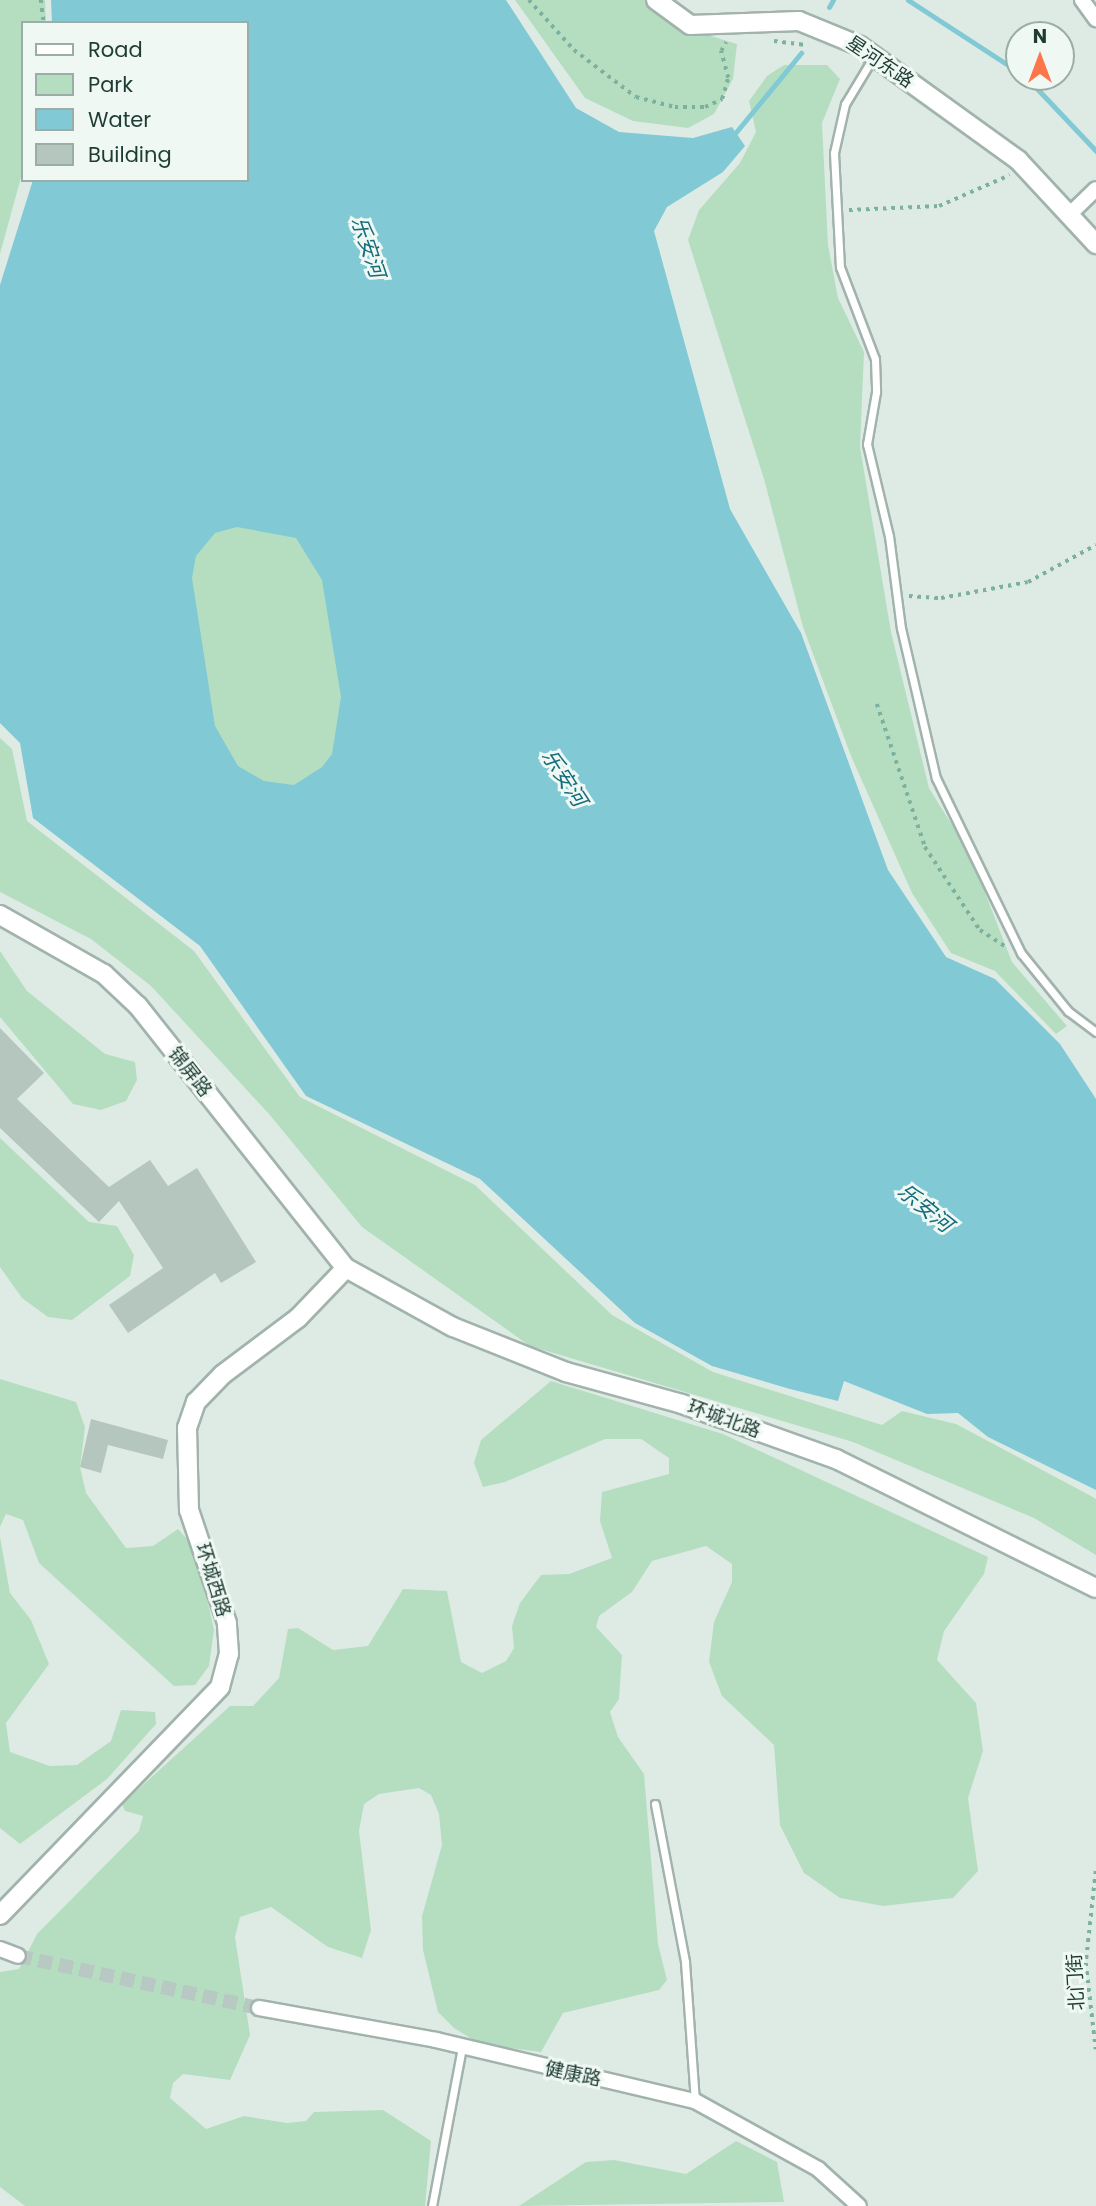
<!DOCTYPE html>
<meta charset="utf-8">
<style>
body{margin:0}
#map{position:relative;width:1096px;height:2206px;overflow:hidden;background:#deebe5;font-family:Poppins,"Noto Sans SC",sans-serif}
div>[style]{position:absolute}
[style*='--x']{left:calc(var(--x)*1px);top:calc(var(--y)*1px);width:calc(var(--w)*1px);rotate:calc(var(--a)*1deg)}
.green>*{inset:0;background:#b5dec0}
.water>*{inset:0;background:#81c9d5}
.stream>*{height:5px;margin:-2.5px;padding:0 2.5px;transform-origin:2.5px;border-radius:2.5px;background:#81c9d5}
.building>*{inset:0;background:#b4c6be}
.minor-tunnel>*{height:14px;margin-top:-7px;transform-origin:0;background:repeating-linear-gradient(90deg,#b8c8c2 0 14px,transparent 0 21px)}
.path>*{height:3.5px;margin-top:-1.75px;transform-origin:0;background:repeating-linear-gradient(90deg,#7cb1a0 0 3.5px,transparent 0 8.5px)}
.roads{filter:drop-shadow(2px 0 #a1b3ac) drop-shadow(-2px 0 #a1b3ac) drop-shadow(0 2px #a1b3ac) drop-shadow(0 -2px #a1b3ac)}
.service>*{height:7px;margin:-3.5px;padding:0 3.5px;transform-origin:3.5px;border-radius:3.5px;background:#fff}
.minor>*{height:14px;margin:-7px;padding:0 7px;transform-origin:7px;border-radius:7px;background:#fff}
.tertiary>*{height:18px;margin:-9px;padding:0 9px;transform-origin:9px;border-radius:9px;background:#fff}
span{translate:-50% -50%;white-space:nowrap;text-align:center;line-height:1.15;-webkit-text-stroke:6px #eff8f3;paint-order:stroke}
.street-label{font-size:19px;color:#1e3c34}
.water-label{font-size:21px;color:#156c7c;font-style:italic}
.legend{position:absolute;left:21px;top:21px;width:228px;height:161px;box-sizing:border-box;background:#eff8f3;border:2px solid #9bada7;margin:0;padding:9px 12px;list-style:none;font-size:21px;color:#1e3c34}
.legend li{display:flex;align-items:center;gap:14px;height:35px}
.legend b{width:35px;border:2px solid #9bada7}
.north{position:absolute;left:1005px;top:21px;width:70px;height:70px;box-sizing:border-box;background:#eff8f3;border:2px solid #9bada7;border-radius:50%;rotate:0deg;font-size:19px;font-weight:700;line-height:28px;text-align:center;color:#1e3c34}
.north::after{content:'';display:block;margin:auto;width:24px;height:32px;background:#fc754b;clip-path:polygon(50% 0,100% 100%,50% 72%,0 100%)}
</style>
<div id="map">
<div class="green">
<div style="clip-path:polygon(0 0,45px 0,46px 23px,23px 23px,23px 170px,0 254px)"></div>
<div style="clip-path:polygon(515px 0,650px 0,679px 26px,737px 44px,733px 79px,714px 114px,688px 128px,633px 121px,585px 98px)"></div>
<div style="clip-path:polygon(784px 65px,827px 65px,840px 79px,822px 123px,828px 245px,838px 298px,864px 352px,860px 447px,891px 632px,929px 788px,970px 854px,1012px 962px,1067px 1026px,1056px 1034px,995px 971px,951px 953px,912px 893px,851px 756px,803px 627px,764px 479px,688px 240px,699px 210px,740px 163px,756px 132px,749px 101px,767px 76px)"></div>
<div style="clip-path:polygon(0 372px,295px 493px,358px 687px,296px 869px,26px 732px,0 698px)"></div>
<div style="clip-path:polygon(0 738px,12px 749px,27px 821px,194px 951px,300px 1097px,475px 1185px,612px 1315px,713px 1372px,882px 1425px,902px 1411px,956px 1424px,1091px 1496px,1096px 1499px,1096px 1555px,1034px 1518px,853px 1442px,530px 1346px,362px 1227px,269px 1114px,151px 986px,91px 939px,0 892px)"></div>
<div style="clip-path:polygon(0 951px,27px 991px,105px 1054px,135px 1062px,137px 1080px,126px 1101px,101px 1110px,73px 1104px,0 1017px)"></div>
<div style="clip-path:polygon(0 1138px,89px 1222px,117px 1226px,134px 1255px,130px 1276px,72px 1320px,48px 1317px,22px 1298px,0 1267px)"></div>
<div style="clip-path:polygon(0 1379px,76px 1402px,85px 1427px,80px 1467px,86px 1493px,126px 1548px,153px 1546px,178px 1529px,196px 1549px,214px 1630px,209px 1666px,195px 1685px,174px 1686px,39px 1563px,23px 1520px,6px 1514px,0 1527px)"></div>
<div style="clip-path:polygon(551px 1381px,723px 1434px,988px 1557px,984px 1574px,944px 1631px,937px 1660px,976px 1703px,983px 1751px,968px 1798px,978px 1871px,953px 1898px,883px 1906px,840px 1898px,804px 1873px,780px 1825px,774px 1745px,722px 1696px,709px 1662px,714px 1622px,732px 1582px,732px 1564px,706px 1546px,652px 1561px,632px 1592px,599px 1616px,596px 1627px,622px 1655px,619px 1699px,610px 1712px,618px 1737px,644px 1774px,658px 1944px,667px 1980px,659px 1990px,563px 2013px,541px 2052px,480px 2044px,454px 2028px,438px 2012px,423px 1950px,422px 1916px,442px 1845px,439px 1814px,431px 1795px,419px 1788px,379px 1794px,364px 1804px,359px 1831px,371px 1930px,362px 1958px,328px 1947px,271px 1907px,240px 1917px,235px 1937px,250px 2035px,230px 2080px,183px 2074px,173px 2083px,170px 2098px,206px 2129px,244px 2116px,287px 2123px,306px 2121px,314px 2112px,383px 2110px,431px 2141px,425px 2206px,25px 2206px,0 2187px,0 1972px,19px 1969px,37px 1934px,139px 1831px,143px 1816px,125px 1811px,122px 1804px,230px 1706px,253px 1706px,279px 1678px,288px 1629px,298px 1628px,333px 1650px,368px 1646px,403px 1589px,447px 1591px,461px 1662px,482px 1673px,506px 1661px,514px 1648px,512px 1626px,520px 1603px,541px 1575px,569px 1574px,612px 1558px,600px 1521px,602px 1492px,669px 1474px,669px 1458px,641px 1439px,605px 1439px,505px 1482px,483px 1487px,474px 1463px,481px 1440px)"></div>
<div style="clip-path:polygon(0 1537px,10px 1593px,31px 1620px,49px 1664px,6px 1723px,10px 1752px,50px 1766px,77px 1765px,111px 1741px,121px 1710px,155px 1712px,156px 1724px,107px 1779px,20px 1844px,0 1828px)"></div>
<div style="clip-path:polygon(736px 2141px,777px 2162px,784px 2202px,519px 2206px,586px 2162px,614px 2160px,686px 2174px)"></div>
</div>
<div class="water">
<div style="clip-path:polygon(evenodd,51px 0,506px 0,576px 108px,619px 132px,693px 138px,732px 127px,745px 146px,723px 172px,667px 207px,654px 231px,730px 509px,801px 633px,888px 870px,946px 957px,995px 979px,1060px 1044px,1096px 1099px,1096px 1490px,988px 1437px,958px 1413px,927px 1414px,844px 1381px,838px 1401px,790px 1389px,712px 1366px,635px 1323px,480px 1179px,306px 1096px,200px 946px,33px 818px,20px 743px,0 723px,0 285px,33px 180px,247px 180px,247px 23px,52px 23px,51px 0,237px 527px,296px 538px,322px 580px,341px 697px,332px 754px,322px 767px,294px 785px,264px 781px,238px 766px,215px 726px,192px 578px,196px 556px,215px 533px,237px 527px)"></div>
</div>
<div class="stream">
<div style="--x:908;--y:0;--w:132;--a:33"></div>
<div style="--x:829;--y:7;--w:8;--a:-60"></div>
<div style="--x:1026;--y:77;--w:102;--a:46.6"></div>
<div style="--x:732;--y:137;--w:109;--a:-50.6"></div>
</div>
<div class="building">
<div style="clip-path:polygon(0 1028px,44px 1073px,17px 1099px,109px 1187px,150px 1160px,168px 1186px,197px 1168px,256px 1262px,221px 1283px,215px 1273px,128px 1333px,109px 1305px,163px 1268px,119px 1201px,99px 1222px,0 1128px)"></div>
<div style="clip-path:polygon(91px 1419px,168px 1440px,163px 1459px,108px 1445px,101px 1473px,80px 1467px)"></div>
</div>
<div class="minor-tunnel">
<div style="--x:18;--y:1956;--w:247;--a:12.2"></div>
</div>
<div class="path">
<div style="--x:41;--y:0;--w:23;--a:83"></div>
<div style="--x:529;--y:0;--w:67;--a:48"></div>
<div style="--x:574;--y:50;--w:78;--a:37.2"></div>
<div style="--x:636;--y:97;--w:40;--a:14.4"></div>
<div style="--x:675;--y:107;--w:30;--a:0"></div>
<div style="--x:705;--y:107;--w:19;--a:-25"></div>
<div style="--x:722;--y:99;--w:22;--a:-74"></div>
<div style="--x:728;--y:78;--w:28;--a:-105"></div>
<div style="--x:721;--y:51;--w:10;--a:-61"></div>
<div style="--x:774;--y:41;--w:34;--a:7"></div>
<div style="--x:849;--y:210;--w:90;--a:-2.5"></div>
<div style="--x:939;--y:206;--w:77;--a:-23.6"></div>
<div style="--x:909;--y:596;--w:32;--a:4"></div>
<div style="--x:941;--y:598;--w:88;--a:-10.4"></div>
<div style="--x:1028;--y:582;--w:77;--a:-28.6"></div>
<div style="--x:877;--y:704;--w:151;--a:71.4"></div>
<div style="--x:925;--y:847;--w:100;--a:56.5"></div>
<div style="--x:980;--y:930;--w:31;--a:33"></div>
<div style="--x:1096;--y:1871;--w:93;--a:96.2"></div>
<div style="--x:1086;--y:1963;--w:87;--a:83.4"></div>
</div>
<div class="roads">
<div class="service">
<div style="--x:874;--y:56;--w:56;--a:121.1"></div>
<div style="--x:845;--y:104;--w:50;--a:102.7"></div>
<div style="--x:834;--y:153;--w:114;--a:87"></div>
<div style="--x:840;--y:267;--w:98;--a:69.2"></div>
<div style="--x:875;--y:359;--w:33;--a:88"></div>
<div style="--x:876;--y:392;--w:53;--a:99.8"></div>
<div style="--x:867;--y:444;--w:95;--a:76.6"></div>
<div style="--x:889;--y:536;--w:93;--a:82.6"></div>
<div style="--x:901;--y:628;--w:154;--a:76.9"></div>
<div style="--x:936;--y:778;--w:195;--a:64.1"></div>
<div style="--x:1021;--y:953;--w:75;--a:51"></div>
<div style="--x:1068;--y:1011;--w:35;--a:37"></div>
<div style="--x:655;--y:1804;--w:161;--a:79.2"></div>
<div style="--x:685;--y:1962;--w:139;--a:85.9"></div>
<div style="--x:432;--y:2206;--w:162;--a:-79.3"></div>
</div>
<div class="minor">
<div style="--x:1082;--y:0;--w:24;--a:54"></div>
<div style="--x:1069;--y:215;--w:37;--a:-44"></div>
<div style="--x:0;--y:1949;--w:19;--a:21"></div>
<div style="--x:259;--y:2008;--w:180;--a:10.2"></div>
<div style="--x:436;--y:2040;--w:266;--a:13.3"></div>
<div style="--x:695;--y:2101;--w:141;--a:28.9"></div>
<div style="--x:818;--y:2169;--w:55;--a:42.1"></div>
</div>
<div class="tertiary">
<div style="--x:656;--y:0;--w:42;--a:36.3"></div>
<div style="--x:690;--y:25;--w:109;--a:-2.1"></div>
<div style="--x:799;--y:21;--w:66;--a:22.3"></div>
<div style="--x:860;--y:46;--w:195;--a:35.8"></div>
<div style="--x:1018;--y:160;--w:115;--a:47.1"></div>
<div style="--x:0;--y:915;--w:120;--a:29.6"></div>
<div style="--x:104;--y:974;--w:47;--a:43.3"></div>
<div style="--x:138;--y:1006;--w:335;--a:51.6"></div>
<div style="--x:346;--y:1268;--w:122;--a:28.9"></div>
<div style="--x:453;--y:1327;--w:122;--a:21.7"></div>
<div style="--x:566;--y:1372;--w:120;--a:15.4"></div>
<div style="--x:682;--y:1404;--w:164;--a:19.7"></div>
<div style="--x:836;--y:1459;--w:290;--a:26.4"></div>
<div style="--x:0;--y:1915;--w:317;--a:-46"></div>
<div style="--x:220;--y:1687;--w:34;--a:-75"></div>
<div style="--x:229;--y:1654;--w:31;--a:-94"></div>
<div style="--x:227;--y:1623;--w:119;--a:-108.6"></div>
<div style="--x:189;--y:1510;--w:82;--a:-91.4"></div>
<div style="--x:187;--y:1428;--w:28;--a:-71"></div>
<div style="--x:196;--y:1402;--w:37;--a:-46"></div>
<div style="--x:222;--y:1375;--w:95;--a:-36.9"></div>
<div style="--x:298;--y:1318;--w:69;--a:-46.2"></div>
</div>
</div>
<div class="street-label">
<span style="left:880px;top:62px;rotate:34deg">星河东路</span>
<span style="left:190px;top:1072px;rotate:52deg">锦屏路</span>
<span style="left:724px;top:1419px;rotate:20deg">环城北路</span>
<span style="left:213px;top:1580px;rotate:73deg">环城西路</span>
<span style="left:1076px;top:1982px;rotate:-93deg">北门街</span>
<span style="left:573px;top:2074px;rotate:12deg">健康路</span>
</div>
<div class="water-label">
<span style="left:368px;top:247px;rotate:71deg">乐安河</span>
<span style="left:564px;top:778px;rotate:57deg">乐安河</span>
<span style="left:925px;top:1208px;rotate:39deg">乐安河</span>
</div>
<ul class="legend">
<li><b style="height:9px;background:#fff"></b>Road</li>
<li><b style="height:19px;background:#b5dec0"></b>Park</li>
<li><b style="height:19px;background:#81c9d5"></b>Water</li>
<li><b style="height:19px;background:#b4c6be"></b>Building</li>
</ul>
<div class="north">N</div>
</div>
